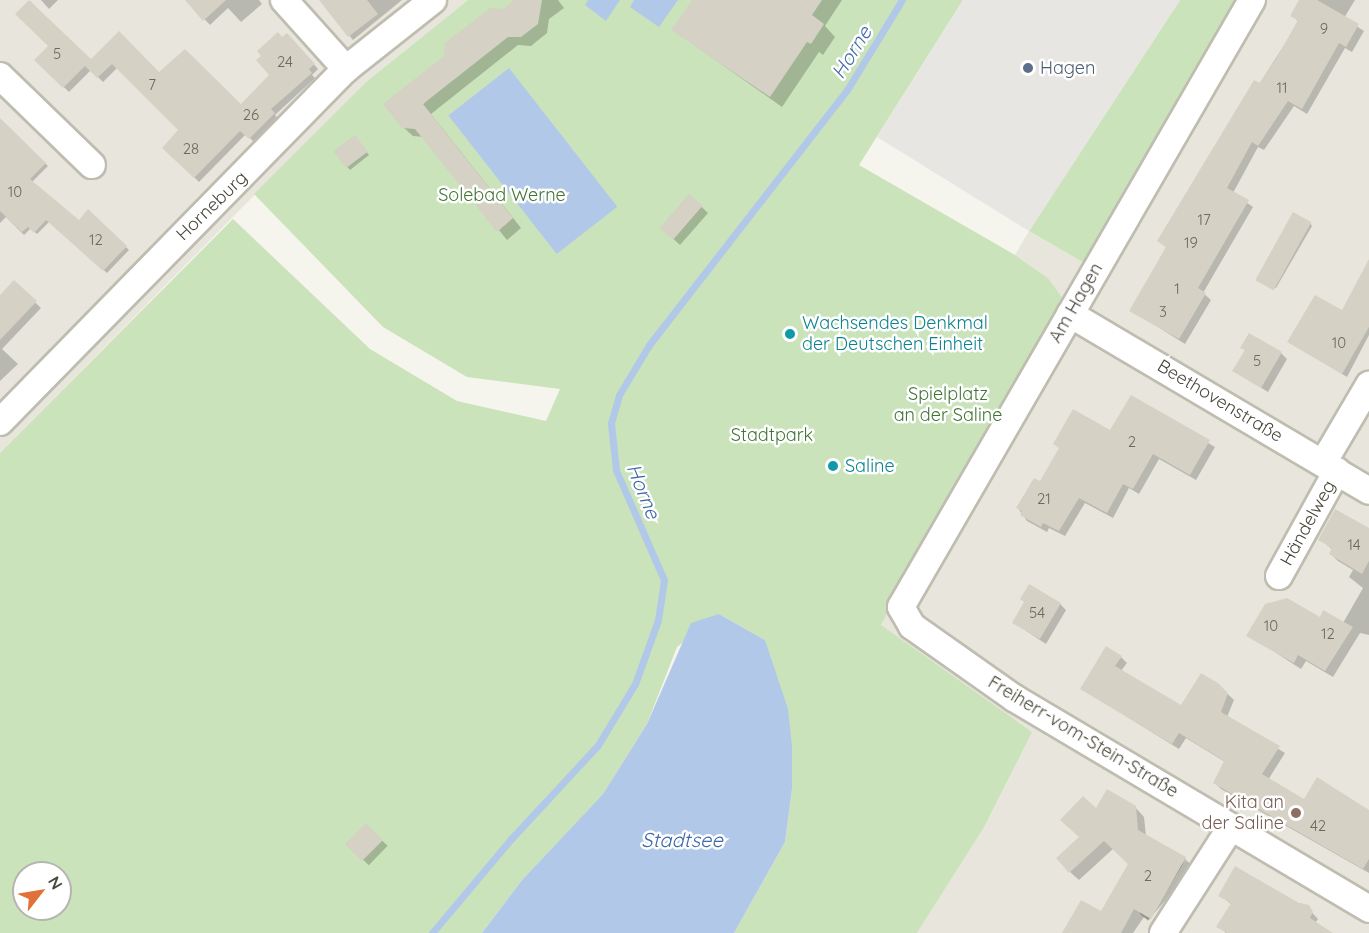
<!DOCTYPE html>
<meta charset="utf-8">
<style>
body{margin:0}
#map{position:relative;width:1369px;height:933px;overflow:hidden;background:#f5f4ed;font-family:Quicksand,sans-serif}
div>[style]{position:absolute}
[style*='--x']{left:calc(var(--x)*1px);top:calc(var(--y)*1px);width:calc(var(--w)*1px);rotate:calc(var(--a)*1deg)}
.residential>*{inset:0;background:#e8e6dc}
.green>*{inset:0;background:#cae3bb}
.parking>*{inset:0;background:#e7e6e3}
.water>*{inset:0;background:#b2c8e9;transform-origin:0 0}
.shadow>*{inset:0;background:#0003;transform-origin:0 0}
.stream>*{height:7px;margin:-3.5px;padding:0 3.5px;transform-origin:3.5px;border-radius:3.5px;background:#b2c8e9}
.building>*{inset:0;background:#d5d1c4;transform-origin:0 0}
.roads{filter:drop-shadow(2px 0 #bfbdb0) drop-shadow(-2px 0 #bfbdb0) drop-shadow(0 2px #bfbdb0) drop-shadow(0 -2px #bfbdb0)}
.street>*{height:26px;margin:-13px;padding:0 13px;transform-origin:13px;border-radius:13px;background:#fff}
.dots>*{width:16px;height:16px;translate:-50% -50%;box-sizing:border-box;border:3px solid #fff;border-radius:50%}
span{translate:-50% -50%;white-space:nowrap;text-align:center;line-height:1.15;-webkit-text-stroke:5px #fff;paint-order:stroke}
.number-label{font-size:15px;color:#6c695d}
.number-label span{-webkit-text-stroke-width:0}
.service-label{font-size:18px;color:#4e5e75}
.left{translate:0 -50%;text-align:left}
.park-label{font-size:18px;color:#407434}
.street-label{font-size:18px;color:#49463b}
.culture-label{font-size:18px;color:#0d838f}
.education-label{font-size:18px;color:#785e54}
.right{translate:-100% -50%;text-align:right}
.water-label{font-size:20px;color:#4069a9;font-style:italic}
.north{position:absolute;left:12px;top:861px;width:60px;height:60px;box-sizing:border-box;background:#fff;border:2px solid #b6b5b1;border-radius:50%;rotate:59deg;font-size:16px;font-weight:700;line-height:24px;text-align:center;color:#49463b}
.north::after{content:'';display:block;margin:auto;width:21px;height:27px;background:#e17138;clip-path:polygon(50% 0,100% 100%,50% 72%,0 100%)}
</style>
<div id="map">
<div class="residential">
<div style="clip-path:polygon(0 0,468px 0,366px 82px,0 453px)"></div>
<div style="clip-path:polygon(1238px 0,1369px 0,1369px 933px,917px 933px,983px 829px,881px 625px,1062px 300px,1048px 278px,1015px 255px,1029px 231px,1086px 264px)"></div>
</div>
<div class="green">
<div style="clip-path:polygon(evenodd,468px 0,963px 0,859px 165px,1015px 255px,1048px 278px,1063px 299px,881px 625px,1032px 732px,983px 829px,917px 933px,734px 933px,785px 842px,792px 789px,792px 746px,765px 640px,719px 614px,677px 647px,647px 724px,603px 794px,522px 880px,482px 933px,0 933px,0 453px,233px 219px,370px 349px,457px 401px,546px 421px,560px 389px,467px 377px,383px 327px,254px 194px,366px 82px,468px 0,24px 873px,60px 873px,60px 909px,24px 909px,24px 873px)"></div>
<div style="clip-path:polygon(1180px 0,1238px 0,1086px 264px,1029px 231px)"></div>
</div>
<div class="parking">
<div style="clip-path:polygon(963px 0,1180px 0,1029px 231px,877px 137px)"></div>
</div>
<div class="water">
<div style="clip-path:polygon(588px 0,620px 0,606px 21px,585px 5px)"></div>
<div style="clip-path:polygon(634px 0,678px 0,659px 27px,630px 7px)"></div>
<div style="left:509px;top:68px;width:176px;height:77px;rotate:52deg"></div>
<div style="clip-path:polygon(719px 614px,765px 640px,788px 709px,792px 746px,792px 789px,785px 842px,734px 933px,482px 933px,522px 880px,603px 794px,647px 724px,691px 623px)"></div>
</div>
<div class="shadow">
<div style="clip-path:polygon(41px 0,58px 0,49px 9px)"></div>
<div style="clip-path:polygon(200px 0,259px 0,262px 4px,241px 22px,228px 8px,210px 25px,193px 7px)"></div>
<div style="clip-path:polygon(321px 0,402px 0,353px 40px)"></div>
<div style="clip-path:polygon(516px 0,558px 0,564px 8px,549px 19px,547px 33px,531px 46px,518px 45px,431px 114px,521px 228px,507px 240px,424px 137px,413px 136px,403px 127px)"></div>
<div style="clip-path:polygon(693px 0,842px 0,825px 26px,835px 37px,823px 55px,819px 52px,782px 107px,673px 30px)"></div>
<div style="clip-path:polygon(1301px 0,1355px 0,1344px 18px,1364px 31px,1352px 52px,1345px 48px,1307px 114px,1294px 106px,1264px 150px,1258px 147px,1233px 193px,1253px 207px,1203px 293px,1211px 300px,1185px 344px,1131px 310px,1167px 248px,1159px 241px,1299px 22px,1292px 15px)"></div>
<div style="clip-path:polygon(30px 1px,91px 62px,119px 33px,159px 74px,241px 106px,271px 75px,282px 39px,292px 39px,318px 69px,312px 75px,315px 78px,275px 115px,278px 119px,255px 143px,246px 134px,199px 182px,164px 147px,180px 130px,118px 67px,103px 82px,91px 70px,69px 92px,36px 60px,50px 46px,17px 14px)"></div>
<div style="clip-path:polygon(0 122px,48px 166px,32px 182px,79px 222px,89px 211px,129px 250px,107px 273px,50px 221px,37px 234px,31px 228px,24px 235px,6px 217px,0 223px)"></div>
<div style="clip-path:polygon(357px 140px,369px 155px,350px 170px,336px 153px)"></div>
<div style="clip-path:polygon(690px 196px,708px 213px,680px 245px,668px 234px)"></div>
<div style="clip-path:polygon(1310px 223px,1312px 226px,1276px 288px,1257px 281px)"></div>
<div style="clip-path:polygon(1369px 262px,1369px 335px,1347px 377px,1289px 342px,1342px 312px)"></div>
<div style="clip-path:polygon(14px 282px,41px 308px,2px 349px,18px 364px,0 381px,0 298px)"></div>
<div style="clip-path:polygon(1242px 347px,1281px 353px,1287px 359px,1268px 392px,1234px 371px,1246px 351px)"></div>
<div style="clip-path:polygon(1131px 397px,1215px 447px,1196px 480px,1159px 459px,1139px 494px,1129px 488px,1113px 518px,1085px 503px,1065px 536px,1049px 528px,1047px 532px,1027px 521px,1018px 508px,1040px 483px,1111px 432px)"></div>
<div style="clip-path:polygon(1369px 530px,1369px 635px,1360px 633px,1333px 677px,1306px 661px,1301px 669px,1248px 635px,1320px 619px,1343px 623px,1363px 588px,1349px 577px,1353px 570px,1338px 561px,1331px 554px,1333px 550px,1320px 539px)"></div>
<div style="clip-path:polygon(1026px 603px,1060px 604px,1066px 610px,1046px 644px,1014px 623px)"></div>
<div style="clip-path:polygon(1121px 657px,1127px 663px,1121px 671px,1181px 707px,1217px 684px,1234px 700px,1227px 717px,1285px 753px,1268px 780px,1304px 801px,1369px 811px,1369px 873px,1221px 789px,1215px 783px,1225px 762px,1186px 738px,1179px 749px,1082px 689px)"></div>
<div style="clip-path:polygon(1135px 807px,1144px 817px,1146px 836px,1186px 859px,1149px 920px,1144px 917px,1133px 933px,1064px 933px,1102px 913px,1129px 863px,1114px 848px,1079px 880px,1070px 872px,1081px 837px,1096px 811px)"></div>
<div style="left:366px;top:825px;width:30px;height:27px;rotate:44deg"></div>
<div style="left:1186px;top:860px;width:11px;height:71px;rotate:41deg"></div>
<div style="clip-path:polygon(1220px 895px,1304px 904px,1318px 919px,1315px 923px,1331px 933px,1226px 933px,1218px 926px,1232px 905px)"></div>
</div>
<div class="stream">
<div style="--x:432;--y:933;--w:123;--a:-50"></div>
<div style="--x:511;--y:839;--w:128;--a:-47.2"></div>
<div style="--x:598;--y:745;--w:71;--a:-58.8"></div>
<div style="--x:635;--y:684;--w:68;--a:-70.2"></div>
<div style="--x:658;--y:620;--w:40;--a:-81.5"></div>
<div style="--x:664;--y:580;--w:120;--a:-113.6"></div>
<div style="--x:616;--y:470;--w:47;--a:-96.1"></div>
<div style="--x:611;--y:423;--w:29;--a:-74"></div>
<div style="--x:619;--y:395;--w:58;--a:-59"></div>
<div style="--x:649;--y:345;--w:323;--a:-52.2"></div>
<div style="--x:847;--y:90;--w:105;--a:-58.6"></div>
</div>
<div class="building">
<div style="clip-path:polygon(29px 0,91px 59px,119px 31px,159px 72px,185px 49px,241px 104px,269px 75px,256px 60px,261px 56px,257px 51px,278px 32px,282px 37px,287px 33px,315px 64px,309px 69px,312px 73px,271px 109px,275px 113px,249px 139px,240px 131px,194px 178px,162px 148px,178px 130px,112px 64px,97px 78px,85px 66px,63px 88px,34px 60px,48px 46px,15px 14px)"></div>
<div style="clip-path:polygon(185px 0,226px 0,203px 21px)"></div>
<div style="clip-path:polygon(319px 0,367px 0,378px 14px,348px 37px)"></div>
<div style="clip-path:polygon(514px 0,542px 0,538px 24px,521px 37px,508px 37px,423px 104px,513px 218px,497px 232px,415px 129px,402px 128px,383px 104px,444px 56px,445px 43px,490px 8px,503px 9px)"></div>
<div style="clip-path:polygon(692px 0,822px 0,812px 15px,824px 24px,811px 44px,807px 42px,770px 97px,671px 30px)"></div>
<div style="clip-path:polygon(1299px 0,1317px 0,1359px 24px,1346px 47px,1339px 43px,1302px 109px,1288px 101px,1258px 146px,1252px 142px,1227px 188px,1249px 200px,1198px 288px,1206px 293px,1179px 339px,1129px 311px,1166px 247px,1157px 241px,1254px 80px,1260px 83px,1276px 59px,1298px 20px,1290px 16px)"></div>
<div style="clip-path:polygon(0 118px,46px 163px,30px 179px,79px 220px,88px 209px,127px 246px,103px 271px,46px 220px,34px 233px,28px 227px,22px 232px,0 211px)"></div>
<div style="left:355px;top:135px;width:21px;height:27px;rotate:53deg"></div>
<div style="left:689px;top:194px;width:18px;height:45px;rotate:41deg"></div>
<div style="left:1293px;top:212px;width:21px;height:78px;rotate:29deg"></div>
<div style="clip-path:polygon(1369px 259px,1369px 327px,1342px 374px,1287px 342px,1315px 295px,1342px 310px)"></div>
<div style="clip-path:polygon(14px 280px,37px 301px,0 340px,0 295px)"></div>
<div style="clip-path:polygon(1249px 333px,1282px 352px,1261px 388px,1232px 371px,1245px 350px,1240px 348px)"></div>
<div style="clip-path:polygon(1131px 395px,1210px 440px,1190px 475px,1153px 454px,1133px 489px,1123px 484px,1107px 513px,1079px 498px,1059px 531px,1043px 523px,1041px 527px,1020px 515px,1022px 511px,1016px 508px,1034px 478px,1040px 481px,1059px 448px,1053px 444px,1073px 409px,1110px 430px)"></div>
<div style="clip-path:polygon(1335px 509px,1369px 528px,1369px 561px,1362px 574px,1329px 554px,1332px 548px,1318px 540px)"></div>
<div style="clip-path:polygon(1029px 584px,1061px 603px,1040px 639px,1012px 623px,1024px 602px,1020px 599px)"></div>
<div style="clip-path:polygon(1287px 598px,1320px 617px,1323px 610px,1353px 627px,1325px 671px,1298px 655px,1294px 663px,1246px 636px,1265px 604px)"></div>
<div style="clip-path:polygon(1106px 646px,1122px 656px,1115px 666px,1181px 705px,1201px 673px,1218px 683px,1228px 693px,1221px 712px,1280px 746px,1262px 774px,1304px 799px,1317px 777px,1369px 810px,1369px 859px,1363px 869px,1213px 783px,1224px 761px,1179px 733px,1172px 744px,1080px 689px)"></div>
<div style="clip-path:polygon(1107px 789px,1136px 806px,1138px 830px,1186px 857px,1151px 919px,1134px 909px,1121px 933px,1062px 933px,1081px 900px,1101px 911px,1128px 864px,1104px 841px,1069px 873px,1056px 858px,1079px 837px,1060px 820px,1083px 796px,1096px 808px)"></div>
<div style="left:366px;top:823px;width:24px;height:30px;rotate:45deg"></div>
<div style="clip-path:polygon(1235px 866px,1299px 903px,1309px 905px,1313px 912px,1310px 918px,1333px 933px,1227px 933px,1216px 927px,1231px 903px,1218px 896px)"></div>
</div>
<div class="roads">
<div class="street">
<div style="--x:284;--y:0;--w:93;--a:48.1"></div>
<div style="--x:1252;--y:0;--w:701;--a:120.04"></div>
<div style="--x:901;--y:607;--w:22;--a:60"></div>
<div style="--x:912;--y:626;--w:125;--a:35.2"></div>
<div style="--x:1014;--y:698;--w:413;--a:30.7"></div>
<div style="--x:0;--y:76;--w:128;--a:44.1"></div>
<div style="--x:1070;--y:314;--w:347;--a:30.6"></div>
<div style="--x:0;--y:422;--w:494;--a:-45.6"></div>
<div style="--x:346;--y:69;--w:111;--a:-38.4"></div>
<div style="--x:1323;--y:463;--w:91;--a:-59.5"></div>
<div style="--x:1279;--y:576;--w:120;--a:-61.1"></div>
<div style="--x:1163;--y:933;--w:126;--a:-57.3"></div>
</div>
</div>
<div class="dots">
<div style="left:1028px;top:68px;background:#5c6f8a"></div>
<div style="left:790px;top:334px;background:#0f9aa8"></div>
<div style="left:833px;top:466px;background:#0f9aa8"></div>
<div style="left:1296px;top:813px;background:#8d6e63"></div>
</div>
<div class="number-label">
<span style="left:1324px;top:29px">9</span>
<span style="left:57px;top:54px">5</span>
<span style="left:285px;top:62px">24</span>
<span style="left:152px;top:85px">7</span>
<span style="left:1282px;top:88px">11</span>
<span style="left:251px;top:115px">26</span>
<span style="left:191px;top:149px">28</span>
<span style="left:15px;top:192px">10</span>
<span style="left:1204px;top:220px">17</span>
<span style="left:96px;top:240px">12</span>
<span style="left:1191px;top:243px">19</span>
<span style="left:1177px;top:289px">1</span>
<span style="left:1163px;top:312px">3</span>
<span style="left:1339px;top:343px">10</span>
<span style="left:1257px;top:361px">5</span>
<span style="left:1132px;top:442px">2</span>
<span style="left:1044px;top:499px">21</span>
<span style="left:1354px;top:545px">14</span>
<span style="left:1037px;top:613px">54</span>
<span style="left:1271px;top:626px">10</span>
<span style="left:1328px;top:634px">12</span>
<span style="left:1318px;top:826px">42</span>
<span style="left:1148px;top:876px">2</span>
</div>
<div class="service-label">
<span class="left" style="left:1040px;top:68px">Hagen</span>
</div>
<div class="park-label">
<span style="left:502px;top:195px">Solebad Werne</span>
<span style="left:948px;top:405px">Spielplatz<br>an der Saline</span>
<span style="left:772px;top:435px">Stadtpark</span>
</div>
<div class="street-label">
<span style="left:212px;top:206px;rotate:-44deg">Horneburg</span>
<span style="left:1076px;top:303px;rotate:-60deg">Am Hagen</span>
<span style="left:1220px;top:401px;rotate:31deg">Beethovenstraße</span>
<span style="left:1308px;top:523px;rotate:-61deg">Händelweg</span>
<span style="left:1083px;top:737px;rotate:31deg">Freiherr-vom-Stein-Straße</span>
</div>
<div class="culture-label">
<span class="left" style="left:802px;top:334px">Wachsendes Denkmal<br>der Deutschen Einheit</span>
<span class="left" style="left:845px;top:466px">Saline</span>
</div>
<div class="education-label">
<span class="right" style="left:1284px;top:813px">Kita an<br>der Saline</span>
</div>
<div class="water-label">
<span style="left:851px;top:52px;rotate:-58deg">Horne</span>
<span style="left:644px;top:491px;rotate:68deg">Horne</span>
<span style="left:682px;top:839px">Stadtsee</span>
</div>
<div class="north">N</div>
</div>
